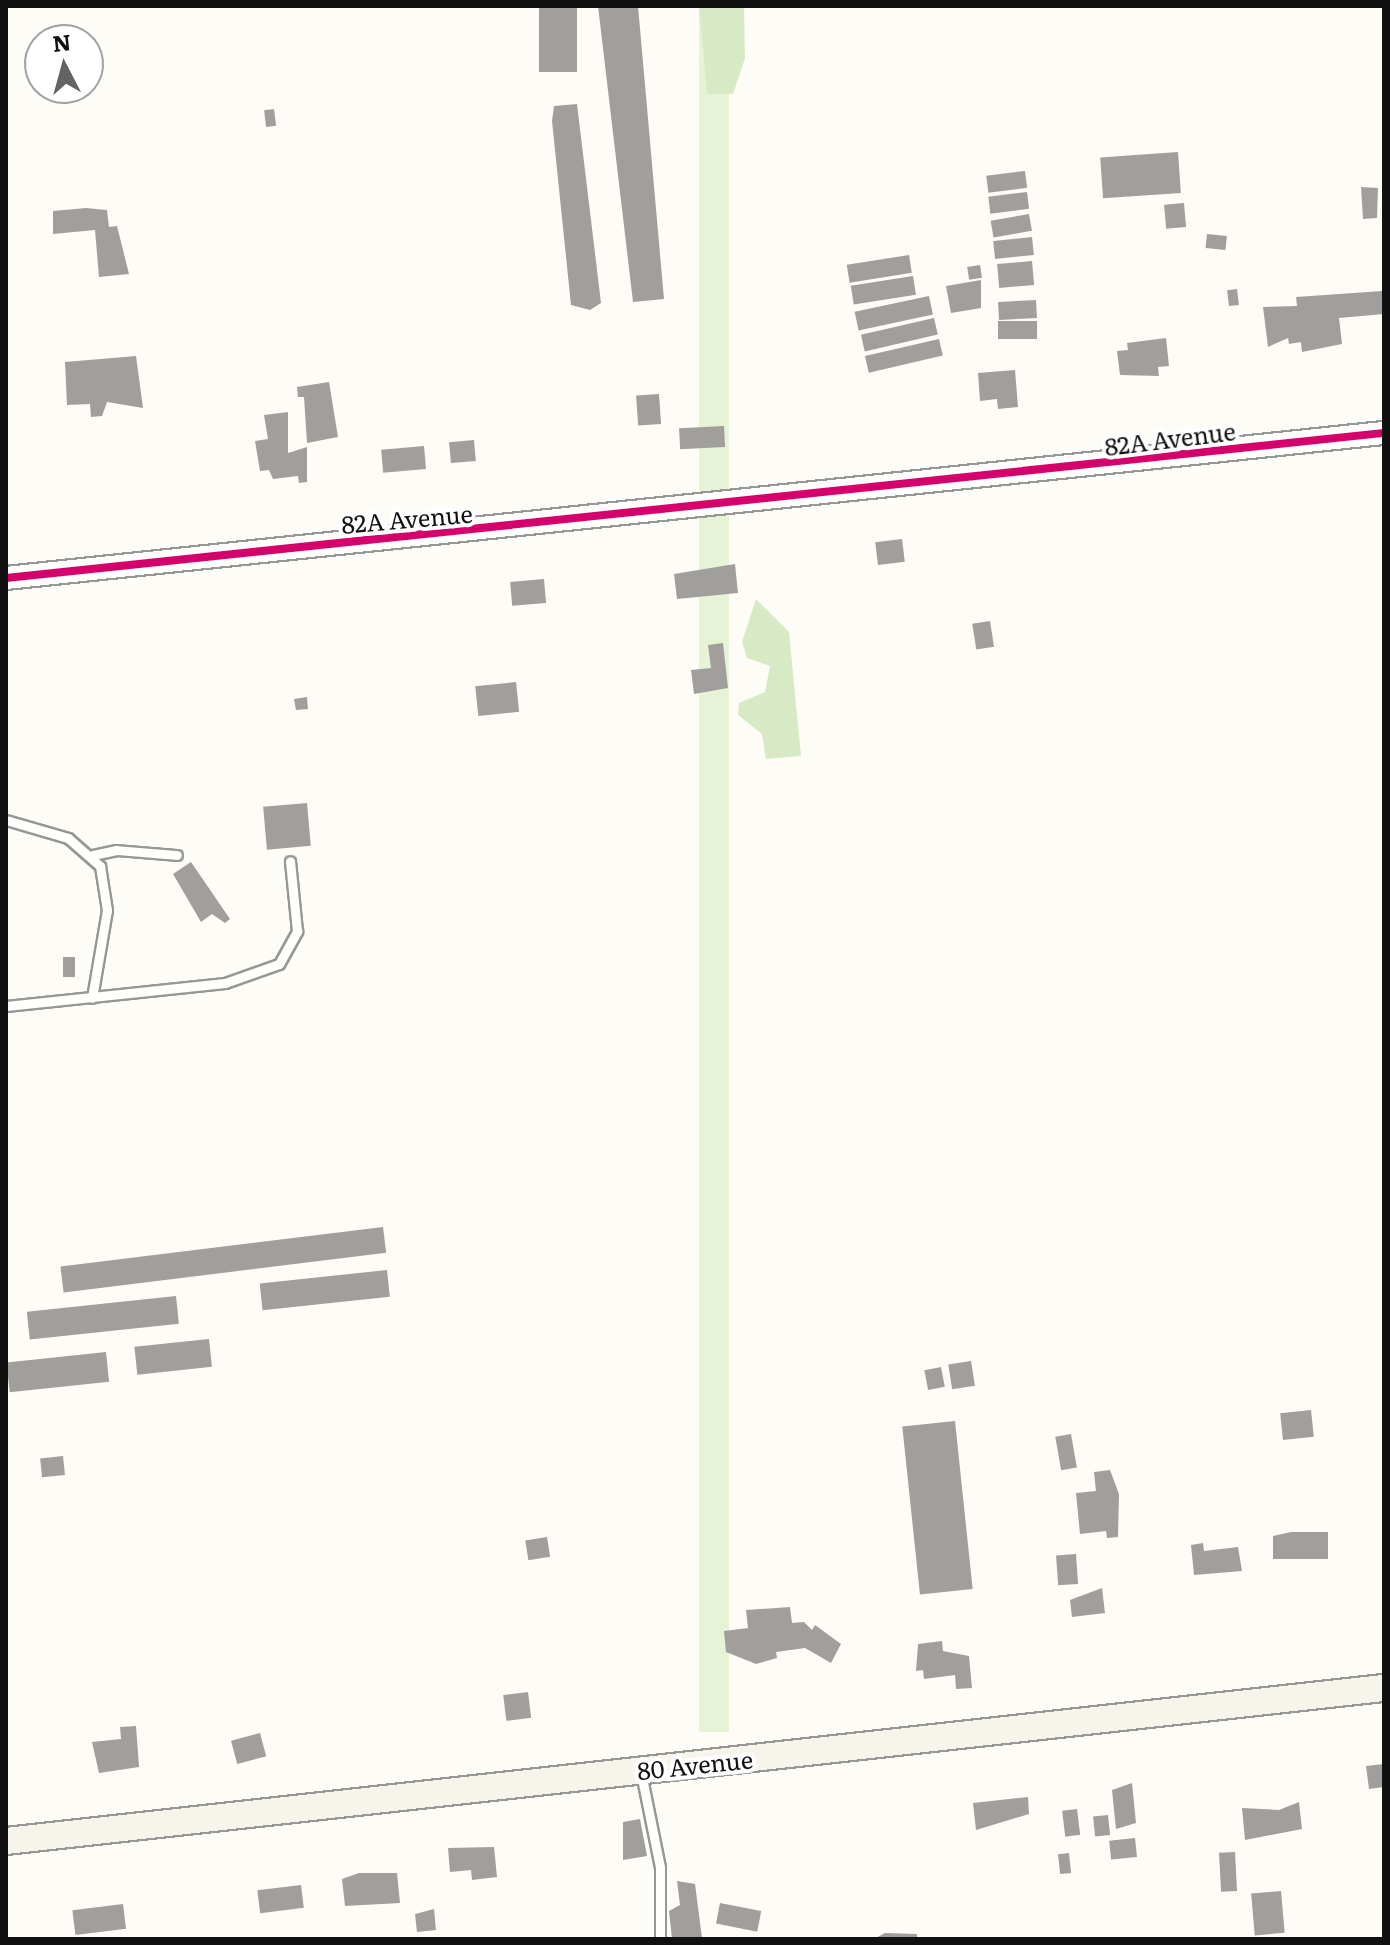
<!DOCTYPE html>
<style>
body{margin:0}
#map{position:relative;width:1390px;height:1945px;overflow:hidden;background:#fdfcf7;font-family:Literata,serif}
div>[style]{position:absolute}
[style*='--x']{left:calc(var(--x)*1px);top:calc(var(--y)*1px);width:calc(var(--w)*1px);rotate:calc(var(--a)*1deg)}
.green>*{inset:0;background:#e7f3d7;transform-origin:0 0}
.forest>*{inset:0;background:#d8eac5}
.building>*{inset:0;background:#a19f9c;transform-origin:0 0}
.roads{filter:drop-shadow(2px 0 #979795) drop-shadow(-2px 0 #979795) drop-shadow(0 2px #979795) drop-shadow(0 -2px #979795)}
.service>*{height:9px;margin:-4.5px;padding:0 4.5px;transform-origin:4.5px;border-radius:4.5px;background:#fffffe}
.tertiary>*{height:22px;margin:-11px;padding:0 11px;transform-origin:11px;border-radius:11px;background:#fffffe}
.secondary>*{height:26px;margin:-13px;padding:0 13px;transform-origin:13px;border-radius:13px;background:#f6f4eb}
.cycleway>*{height:8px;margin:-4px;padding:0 4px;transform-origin:4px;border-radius:4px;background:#d6006c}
span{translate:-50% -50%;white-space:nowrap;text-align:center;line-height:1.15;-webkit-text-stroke:8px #fff;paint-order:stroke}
.street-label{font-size:24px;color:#111}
.frame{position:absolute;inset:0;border:8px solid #111;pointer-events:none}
.north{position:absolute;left:24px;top:24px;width:80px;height:80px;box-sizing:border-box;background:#fff;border:2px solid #a0a0a0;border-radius:50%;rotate:354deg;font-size:22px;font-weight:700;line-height:32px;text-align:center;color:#111}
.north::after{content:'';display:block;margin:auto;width:28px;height:36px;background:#646362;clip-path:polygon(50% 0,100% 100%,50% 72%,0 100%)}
</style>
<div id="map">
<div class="green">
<div style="left:699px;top:6px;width:30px;height:1726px"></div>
</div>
<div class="forest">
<div style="clip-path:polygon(699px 6px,744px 6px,745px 58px,733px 94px,707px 94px)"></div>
<div style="clip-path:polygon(756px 599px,789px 632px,801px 756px,766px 759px,762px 734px,738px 715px,739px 703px,765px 692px,770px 666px,747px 658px,742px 642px)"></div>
</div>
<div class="building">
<div style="left:539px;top:6px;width:38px;height:66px"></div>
<div style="clip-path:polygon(598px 6px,638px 6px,664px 299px,633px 302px)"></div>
<div style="clip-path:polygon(577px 104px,601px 303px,590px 310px,571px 305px,552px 121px,554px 106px)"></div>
<div style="left:274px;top:109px;width:17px;height:10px;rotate:83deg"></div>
<div style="left:1178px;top:152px;width:41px;height:78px;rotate:86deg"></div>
<div style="left:1025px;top:171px;width:17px;height:39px;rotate:83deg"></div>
<div style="clip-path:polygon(1361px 187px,1378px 188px,1377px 218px,1363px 219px)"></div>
<div style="left:1027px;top:192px;width:17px;height:39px;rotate:83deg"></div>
<div style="left:1184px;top:203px;width:24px;height:20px;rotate:85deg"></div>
<div style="clip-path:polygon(86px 208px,107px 210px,109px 227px,117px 226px,129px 274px,99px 277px,95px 230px,53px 234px,53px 211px)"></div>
<div style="left:1029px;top:214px;width:17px;height:39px;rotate:80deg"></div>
<div style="left:1207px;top:234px;width:20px;height:14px;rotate:6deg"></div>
<div style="left:1032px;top:237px;width:18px;height:39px;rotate:84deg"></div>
<div style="left:909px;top:255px;width:18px;height:63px;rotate:81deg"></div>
<div style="left:1032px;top:261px;width:24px;height:35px;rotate:85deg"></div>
<div style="left:980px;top:265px;width:13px;height:13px;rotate:81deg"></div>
<div style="left:913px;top:276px;width:19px;height:63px;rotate:81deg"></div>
<div style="clip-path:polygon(981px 280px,981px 308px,951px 313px,946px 286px)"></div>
<div style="left:1237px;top:289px;width:16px;height:10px;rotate:83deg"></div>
<div style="clip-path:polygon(1382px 291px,1384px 314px,1339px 318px,1342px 344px,1302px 352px,1301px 342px,1289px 344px,1288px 338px,1268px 347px,1263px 307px,1297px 306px,1296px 297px)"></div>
<div style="left:929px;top:296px;width:19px;height:76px;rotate:78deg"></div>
<div style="left:1036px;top:300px;width:18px;height:38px;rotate:87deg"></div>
<div style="left:934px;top:318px;width:17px;height:75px;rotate:77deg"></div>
<div style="left:1037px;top:321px;width:18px;height:39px;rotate:90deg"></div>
<div style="clip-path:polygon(1166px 338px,1169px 366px,1158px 367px,1159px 376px,1120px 375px,1117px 351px,1128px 350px,1127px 343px)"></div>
<div style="left:939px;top:339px;width:17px;height:76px;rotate:77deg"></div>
<div style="clip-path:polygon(136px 356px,143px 408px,107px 402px,102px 416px,91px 417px,90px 404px,67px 405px,65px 362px)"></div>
<div style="clip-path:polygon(1015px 370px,1018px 407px,998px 409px,997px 399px,980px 401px,978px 373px)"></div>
<div style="clip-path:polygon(329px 382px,338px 437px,307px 443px,304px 397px,298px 397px,297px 387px)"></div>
<div style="left:659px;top:394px;width:30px;height:23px;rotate:86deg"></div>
<div style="clip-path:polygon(288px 412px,288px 453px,307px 447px,307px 482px,299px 483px,298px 476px,273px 479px,269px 470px,260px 471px,255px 441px,268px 439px,264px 415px)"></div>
<div style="left:724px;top:426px;width:21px;height:45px;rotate:87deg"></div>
<div style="left:474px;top:440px;width:21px;height:25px;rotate:85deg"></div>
<div style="left:424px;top:446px;width:23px;height:43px;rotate:85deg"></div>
<div style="left:902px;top:539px;width:23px;height:27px;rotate:83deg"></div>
<div style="clip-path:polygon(735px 564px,738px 593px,677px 599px,674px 574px)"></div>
<div style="left:544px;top:579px;width:24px;height:34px;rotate:85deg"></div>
<div style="left:990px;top:621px;width:26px;height:18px;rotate:81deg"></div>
<div style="clip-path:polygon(723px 643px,728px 688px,694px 694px,691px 670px,711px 668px,708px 645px)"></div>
<div style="left:516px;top:682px;width:30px;height:41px;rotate:84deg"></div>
<div style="clip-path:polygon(307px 697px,308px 709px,296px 710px,294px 699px)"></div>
<div style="left:307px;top:803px;width:43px;height:44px;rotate:85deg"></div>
<div style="clip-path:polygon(191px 862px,230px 919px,225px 923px,212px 914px,201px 922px,173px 874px)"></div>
<div style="left:63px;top:957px;width:12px;height:20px"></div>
<div style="left:383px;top:1227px;width:26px;height:325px;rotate:83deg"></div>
<div style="left:387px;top:1270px;width:27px;height:128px;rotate:84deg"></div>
<div style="left:176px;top:1296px;width:28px;height:150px;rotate:84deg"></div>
<div style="left:209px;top:1339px;width:28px;height:75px;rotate:84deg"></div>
<div style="left:106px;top:1352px;width:30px;height:100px;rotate:84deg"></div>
<div style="left:971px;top:1361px;width:25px;height:23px;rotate:81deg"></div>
<div style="left:941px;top:1367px;width:20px;height:17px;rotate:79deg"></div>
<div style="left:1311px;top:1410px;width:27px;height:31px;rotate:84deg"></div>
<div style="left:955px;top:1421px;width:169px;height:53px;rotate:84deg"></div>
<div style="left:1071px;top:1434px;width:34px;height:16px;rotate:80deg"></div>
<div style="left:63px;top:1456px;width:19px;height:23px;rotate:84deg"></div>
<div style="clip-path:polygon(1110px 1470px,1119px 1494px,1118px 1537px,1107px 1538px,1106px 1531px,1080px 1534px,1076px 1493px,1096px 1491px,1094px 1472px)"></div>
<div style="clip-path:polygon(1291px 1532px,1328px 1532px,1328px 1559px,1273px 1559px,1273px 1536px)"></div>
<div style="left:547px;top:1537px;width:20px;height:22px;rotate:81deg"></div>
<div style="clip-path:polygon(1203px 1543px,1204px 1551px,1238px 1547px,1242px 1571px,1194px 1575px,1191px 1545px)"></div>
<div style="left:1076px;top:1554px;width:30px;height:20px;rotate:86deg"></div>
<div style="clip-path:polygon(1102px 1588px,1105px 1613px,1072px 1617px,1070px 1600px)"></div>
<div style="clip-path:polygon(790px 1607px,792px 1623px,804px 1622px,812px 1630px,815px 1625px,841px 1644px,831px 1663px,805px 1648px,776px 1652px,777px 1658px,756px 1664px,726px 1652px,724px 1631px,748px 1628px,746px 1610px)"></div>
<div style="clip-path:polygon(942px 1641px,943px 1651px,969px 1656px,972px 1688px,956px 1689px,955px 1675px,924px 1679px,923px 1670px,916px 1671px,918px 1644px)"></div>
<div style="left:528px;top:1692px;width:26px;height:25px;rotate:83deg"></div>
<div style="clip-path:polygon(136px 1726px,139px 1767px,99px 1773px,92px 1742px,121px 1739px,120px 1727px)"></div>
<div style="left:260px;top:1733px;width:24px;height:30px;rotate:75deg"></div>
<div style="clip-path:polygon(1384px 1764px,1384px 1787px,1369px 1789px,1366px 1766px)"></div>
<div style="clip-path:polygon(1132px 1783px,1136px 1823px,1116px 1829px,1112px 1790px)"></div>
<div style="clip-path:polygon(1028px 1797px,1029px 1814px,976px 1830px,973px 1803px)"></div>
<div style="clip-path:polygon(1299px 1802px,1302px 1829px,1245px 1840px,1242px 1808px,1279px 1810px)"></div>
<div style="left:1077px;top:1809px;width:26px;height:15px;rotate:83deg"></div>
<div style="left:1108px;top:1815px;width:20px;height:15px;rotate:84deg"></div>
<div style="clip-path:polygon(640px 1819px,647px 1856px,623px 1860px,623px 1822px)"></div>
<div style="left:1135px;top:1838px;width:19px;height:26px;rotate:84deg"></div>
<div style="clip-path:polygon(494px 1847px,497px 1877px,472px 1880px,471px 1870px,450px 1872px,448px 1848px)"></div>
<div style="left:1235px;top:1852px;width:39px;height:16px;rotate:87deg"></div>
<div style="left:1069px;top:1853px;width:20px;height:11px;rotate:84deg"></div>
<div style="clip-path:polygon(359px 1873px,397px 1873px,400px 1903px,345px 1906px,342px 1879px)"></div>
<div style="clip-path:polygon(677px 1881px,695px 1884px,702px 1938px,672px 1939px,669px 1911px,680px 1905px)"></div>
<div style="left:301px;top:1885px;width:23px;height:44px;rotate:83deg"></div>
<div style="left:1281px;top:1891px;width:42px;height:30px;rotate:85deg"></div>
<div style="left:720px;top:1903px;width:42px;height:21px;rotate:11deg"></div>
<div style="left:123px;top:1904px;width:25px;height:51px;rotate:83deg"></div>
<div style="clip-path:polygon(434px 1909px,436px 1930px,417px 1932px,415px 1914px)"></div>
<div style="clip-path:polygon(885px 1933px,917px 1934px,917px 1939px,874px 1939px)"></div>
</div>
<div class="roads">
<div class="service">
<div style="--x:6;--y:820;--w:65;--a:16.2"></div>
<div style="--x:68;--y:838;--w:43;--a:41.2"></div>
<div style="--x:100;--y:866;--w:45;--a:81"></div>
<div style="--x:107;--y:910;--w:89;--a:99.7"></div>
<div style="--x:93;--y:855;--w:24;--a:-12"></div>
<div style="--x:116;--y:850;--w:61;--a:4.7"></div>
<div style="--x:6;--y:1006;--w:220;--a:-6"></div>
<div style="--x:225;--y:983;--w:57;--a:-19.4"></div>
<div style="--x:279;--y:964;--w:38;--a:-61"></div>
<div style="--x:297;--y:931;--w:70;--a:-95.7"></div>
<div style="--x:641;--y:1773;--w:96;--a:78.6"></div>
<div style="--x:660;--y:1867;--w:72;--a:90"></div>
</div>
<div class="tertiary">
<div style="--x:6;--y:578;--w:1386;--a:-6.01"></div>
</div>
<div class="secondary">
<div style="--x:6;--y:1841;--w:1386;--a:-6.34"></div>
</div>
</div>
<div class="cycleway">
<div style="--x:6;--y:578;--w:1386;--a:-6.01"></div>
</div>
<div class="street-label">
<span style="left:1170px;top:438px;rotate:-7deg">82A Avenue</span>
<span style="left:407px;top:518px;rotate:-5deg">82A Avenue</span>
<span style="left:695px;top:1764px;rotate:-6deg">80 Avenue</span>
</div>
<div class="frame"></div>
<div class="north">N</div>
</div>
